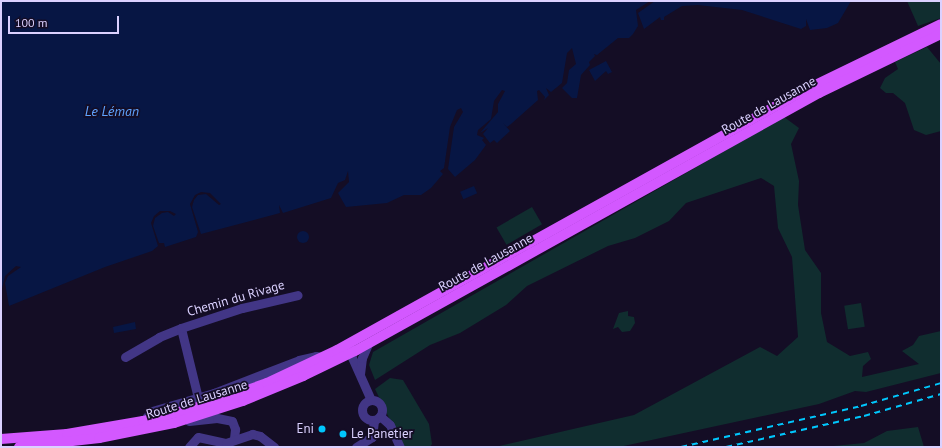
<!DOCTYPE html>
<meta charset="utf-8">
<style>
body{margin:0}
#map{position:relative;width:942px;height:448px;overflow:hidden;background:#140d25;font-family:"PT Sans",sans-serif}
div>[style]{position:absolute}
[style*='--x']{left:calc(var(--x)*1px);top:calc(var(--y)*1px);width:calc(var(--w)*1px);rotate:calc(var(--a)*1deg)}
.green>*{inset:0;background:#102d2f;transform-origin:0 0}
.water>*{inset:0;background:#071644;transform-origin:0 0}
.round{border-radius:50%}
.minor>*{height:9px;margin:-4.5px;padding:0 4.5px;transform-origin:4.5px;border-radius:4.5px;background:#423686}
.minor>.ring{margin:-4.5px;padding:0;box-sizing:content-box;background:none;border:9px solid #423686;border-radius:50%}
.major>*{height:10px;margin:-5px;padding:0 5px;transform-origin:5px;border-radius:5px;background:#d358ff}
.rail>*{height:2px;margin-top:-1px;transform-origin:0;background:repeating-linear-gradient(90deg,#00c6fc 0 6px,transparent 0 11px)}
.dots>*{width:11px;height:11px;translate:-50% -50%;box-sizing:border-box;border:2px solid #140d25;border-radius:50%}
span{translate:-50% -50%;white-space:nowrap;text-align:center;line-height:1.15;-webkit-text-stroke:3.5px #140d25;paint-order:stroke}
.street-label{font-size:13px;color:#dbd1ff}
.poi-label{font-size:13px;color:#dbd1ff}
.right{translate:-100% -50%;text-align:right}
.left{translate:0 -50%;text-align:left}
.water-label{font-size:14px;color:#5fa3ff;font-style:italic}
.frame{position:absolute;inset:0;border:2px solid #dbd1ff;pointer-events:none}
.scale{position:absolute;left:8px;top:16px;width:111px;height:18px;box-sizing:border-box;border:2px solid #dbd1ff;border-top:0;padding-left:5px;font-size:12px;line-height:14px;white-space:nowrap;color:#dbd1ff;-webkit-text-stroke:3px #140d25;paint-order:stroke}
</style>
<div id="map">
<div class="green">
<div style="clip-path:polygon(907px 1px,941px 1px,941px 18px,918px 26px)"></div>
<div style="clip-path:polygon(927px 47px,941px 64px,941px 131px,926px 135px,914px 130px,905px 103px,893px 93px,886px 93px,880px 88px,885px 78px,898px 69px,895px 62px)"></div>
<div style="clip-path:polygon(784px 117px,799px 128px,791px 144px,799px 181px,798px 205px,805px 250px,821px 273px,821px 313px,827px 342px,850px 356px,868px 352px,871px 359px,863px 366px,862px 377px,919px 364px,902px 351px,913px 345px,919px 336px,941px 331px,941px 373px,866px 392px,855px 391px,819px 404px,619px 447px,495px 447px,634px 415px,760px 347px,777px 356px,798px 337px,792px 257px,778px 228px,774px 186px,761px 178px,686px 203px,669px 221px,635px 238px,608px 246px,527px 286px,506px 305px,460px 333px,430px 345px,375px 380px,369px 365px,373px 352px)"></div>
<div style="left:532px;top:207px;width:20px;height:41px;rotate:60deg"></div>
<div style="left:861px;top:303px;width:24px;height:17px;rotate:81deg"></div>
<div style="clip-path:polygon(628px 311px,628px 316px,634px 317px,635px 323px,630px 331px,622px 332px,618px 327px,613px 329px,619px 313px)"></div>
<div style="clip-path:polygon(390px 378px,403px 380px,429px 424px,432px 444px,430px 447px,403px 447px,375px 389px)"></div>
<div style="clip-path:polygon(918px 427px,924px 447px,823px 447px,864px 443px,887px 431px)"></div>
</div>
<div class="water">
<div style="clip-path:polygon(1px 1px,650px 1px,636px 10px,638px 26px,633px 34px,629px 38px,618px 38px,597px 55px,594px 54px,595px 56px,589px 62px,590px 65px,581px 75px,577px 98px,572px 98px,562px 88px,567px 83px,569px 70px,576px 64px,572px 48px,567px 53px,562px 83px,551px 92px,546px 88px,549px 95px,544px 100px,545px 97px,539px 90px,537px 91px,538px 100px,511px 124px,507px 127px,503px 123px,510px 131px,497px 143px,494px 140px,490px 143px,483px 134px,488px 128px,480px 133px,498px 112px,498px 104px,505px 91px,502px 90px,494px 101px,491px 119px,478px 130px,477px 135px,484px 138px,482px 140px,486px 145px,475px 160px,455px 177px,448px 169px,454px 127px,463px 112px,461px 108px,457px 110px,450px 127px,444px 168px,440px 171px,443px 174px,431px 188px,421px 195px,404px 195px,387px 203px,346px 207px,338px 193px,349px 182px,348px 171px,345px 180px,338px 183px,331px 198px,283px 213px,279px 205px,280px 213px,201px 234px,192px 207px,194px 200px,198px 195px,206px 194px,219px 205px,221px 204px,210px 193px,201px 192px,195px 195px,190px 204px,198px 232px,196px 237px,165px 247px,164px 243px,159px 243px,153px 226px,155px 218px,162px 213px,168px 212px,174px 216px,176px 214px,170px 211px,160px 211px,154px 216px,151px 223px,158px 246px,152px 251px,105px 267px,9px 306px,5px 283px,8px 276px,21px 267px,16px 266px,5px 276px,1px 293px)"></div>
<div style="clip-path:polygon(655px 1px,851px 1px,838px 23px,827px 28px,810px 30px,806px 19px,806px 26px,801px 29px,742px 10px,698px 5px,682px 6px,664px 17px,664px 20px,661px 20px,660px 17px,644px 29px,638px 13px)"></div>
<div style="clip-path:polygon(606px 61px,612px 72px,608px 74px,606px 71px,595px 81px,589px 70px)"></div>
<div style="left:474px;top:186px;width:8px;height:15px;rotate:67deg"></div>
<div class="round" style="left:297px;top:231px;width:12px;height:12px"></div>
<div style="clip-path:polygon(135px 322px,136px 329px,114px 333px,113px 327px)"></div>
</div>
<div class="minor">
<div style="--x:350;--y:353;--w:51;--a:65.9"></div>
<div style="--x:125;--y:357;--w:39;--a:-30"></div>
<div style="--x:159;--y:337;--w:24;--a:-22"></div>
<div style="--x:360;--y:374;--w:16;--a:-83"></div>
<div style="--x:362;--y:358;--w:15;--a:-67"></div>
<div style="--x:198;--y:398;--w:72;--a:-103.7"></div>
<div style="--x:181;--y:328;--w:64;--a:-18.2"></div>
<div style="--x:242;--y:308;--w:57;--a:-13.1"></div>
<div class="ring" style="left:362px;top:400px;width:11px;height:11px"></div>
<div style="--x:380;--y:416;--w:13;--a:42"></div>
<div style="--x:390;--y:425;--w:24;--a:66"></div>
<div style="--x:143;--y:421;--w:13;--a:-48"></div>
<div style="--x:152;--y:411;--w:65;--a:-16.2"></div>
<div style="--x:214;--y:393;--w:91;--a:-21.2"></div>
<div style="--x:299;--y:360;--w:17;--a:-13"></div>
<div style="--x:316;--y:356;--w:6;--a:9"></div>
<div style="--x:189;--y:421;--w:28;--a:-6"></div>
<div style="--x:217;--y:418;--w:15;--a:11"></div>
<div style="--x:232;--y:421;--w:9;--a:69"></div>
<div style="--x:235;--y:429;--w:10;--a:96"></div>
<div style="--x:189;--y:447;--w:13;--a:-48"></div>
<div style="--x:198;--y:437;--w:29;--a:12"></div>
<div style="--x:226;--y:443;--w:28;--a:-19"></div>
<div style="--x:252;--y:434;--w:8;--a:14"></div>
<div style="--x:260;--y:436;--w:18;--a:38"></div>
<div style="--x:356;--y:447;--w:19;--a:-32"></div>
<div style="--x:372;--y:437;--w:17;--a:-83"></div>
</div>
<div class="major">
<div style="--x:1;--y:439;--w:66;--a:-4.3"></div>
<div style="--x:67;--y:434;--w:77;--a:-9.7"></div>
<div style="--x:143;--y:421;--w:58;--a:-14"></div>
<div style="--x:199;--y:407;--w:72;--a:-19.4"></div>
<div style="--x:267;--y:383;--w:77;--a:-25.2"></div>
<div style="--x:337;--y:350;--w:533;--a:-29.07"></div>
<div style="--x:803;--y:91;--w:153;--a:-25.9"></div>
<div style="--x:19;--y:447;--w:81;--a:-6.4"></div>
<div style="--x:99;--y:438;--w:76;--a:-11.3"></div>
<div style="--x:174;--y:423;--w:72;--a:-17.7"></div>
<div style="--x:243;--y:401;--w:65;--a:-22.6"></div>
<div style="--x:303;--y:376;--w:58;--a:-25.7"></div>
<div style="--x:355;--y:351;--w:531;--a:-29.08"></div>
<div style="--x:819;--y:93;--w:136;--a:-25.8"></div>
</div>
<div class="rail">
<div style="--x:681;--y:447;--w:185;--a:-12.8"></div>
<div style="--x:861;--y:406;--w:83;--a:-16"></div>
<div style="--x:726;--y:447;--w:141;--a:-12.7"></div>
<div style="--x:864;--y:416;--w:80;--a:-15.9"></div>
</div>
<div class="dots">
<div style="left:322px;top:429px;background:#00c6fc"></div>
<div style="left:343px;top:434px;background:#00c6fc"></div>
</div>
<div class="street-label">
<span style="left:769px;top:106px;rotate:-29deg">Route de Lausanne</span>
<span style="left:486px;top:263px;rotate:-29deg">Route de Lausanne</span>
<span style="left:236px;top:299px;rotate:-16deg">Chemin du Rivage</span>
<span style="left:197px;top:400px;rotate:-17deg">Route de Lausanne</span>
</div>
<div class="poi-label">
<span class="right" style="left:314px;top:429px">Eni</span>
<span class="left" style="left:351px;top:434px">Le Panetier</span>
</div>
<div class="water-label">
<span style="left:112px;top:111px">Le Léman</span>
</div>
<div class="frame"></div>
<div class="scale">100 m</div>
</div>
